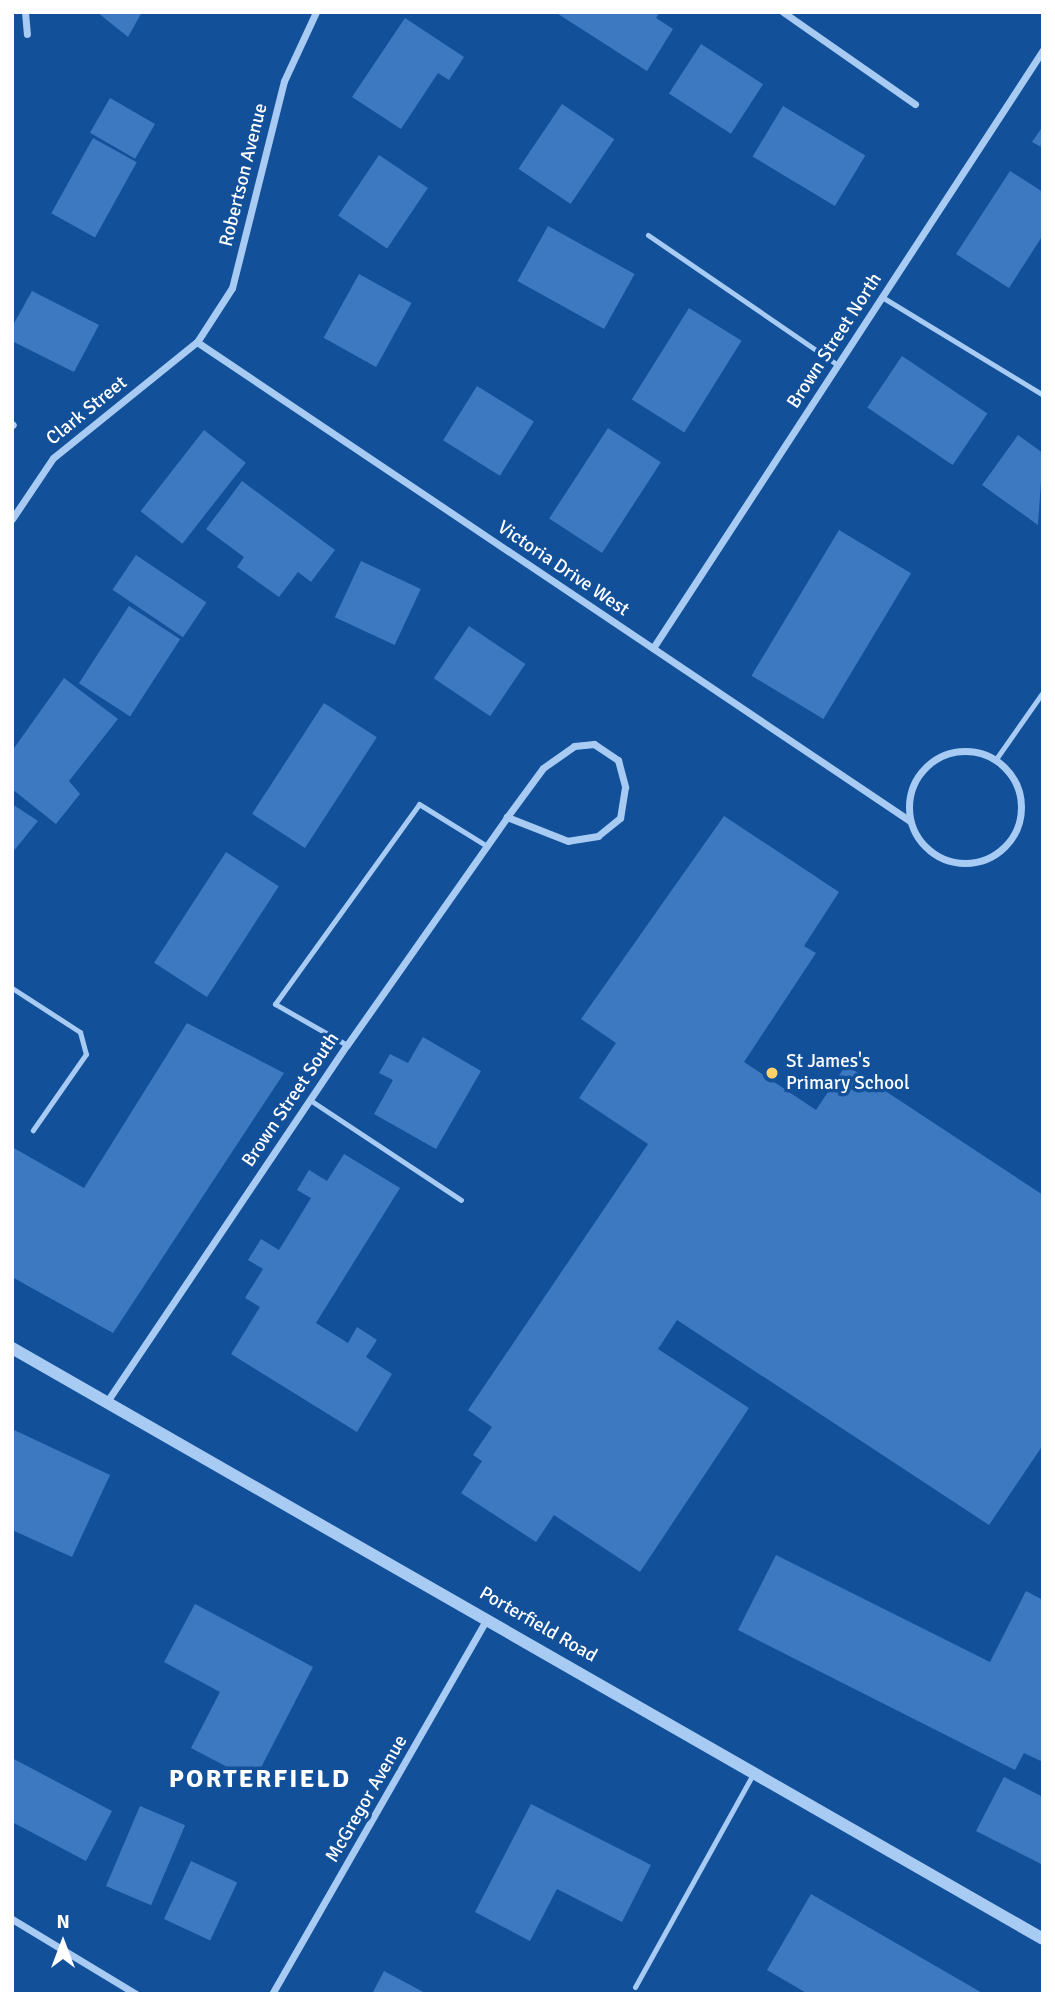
<!DOCTYPE html>
<style>
body{margin:0}
#map{position:relative;width:1055px;height:2006px;overflow:hidden;background:#13509a;font-family:Signika,sans-serif}
div>[style]{position:absolute}
[style*='--x']{left:calc(var(--x)*1px);top:calc(var(--y)*1px);width:calc(var(--w)*1px);rotate:calc(var(--a)*1deg)}
.building>*{inset:0;background:#3c79c1;transform-origin:0 0}
.service>*{height:5px;margin:-2.5px;padding:0 2.5px;transform-origin:2.5px;border-radius:2.5px;background:#a7cbf3}
.minor>*{height:7px;margin:-3.5px;padding:0 3.5px;transform-origin:3.5px;border-radius:3.5px;background:#a7cbf3}
.minor>.ring{margin:-3.5px;padding:0;box-sizing:content-box;background:none;border:7px solid #a7cbf3;border-radius:50%}
.tertiary>*{height:12px;margin:-6px;padding:0 6px;transform-origin:6px;border-radius:6px;background:#a7cbf3}
.dots>*{width:19px;height:19px;translate:-50% -50%;box-sizing:border-box;border:4px solid #13509a;border-radius:50%}
span{translate:-50% -50%;white-space:nowrap;text-align:center;line-height:1.15;-webkit-text-stroke:7px #13509a;paint-order:stroke}
.street-label{font-size:19px;color:#fff}
.poi-label{font-size:19px;color:#fff}
.left{translate:0 -50%;text-align:left}
.district-label{font-size:26px;color:#fff;font-weight:700;letter-spacing:2px}
.frame{position:absolute;inset:0;border:14px solid #fff;pointer-events:none}
.north{position:absolute;left:28px;top:1908px;width:70px;height:70px;-webkit-text-stroke:5px #13509a;paint-order:stroke;rotate:0deg;font-size:19px;font-weight:700;line-height:28px;text-align:center;color:#fff}
.north::after{content:'';display:block;margin:auto;width:24px;height:32px;background:#fff;clip-path:polygon(50% 0,100% 100%,50% 72%,0 100%)}
</style>
<div id="map">
<div class="building">
<div style="clip-path:polygon(97px 12px,142px 12px,128px 37px)"></div>
<div style="clip-path:polygon(555px 12px,660px 12px,656px 18px,673px 29px,647px 71px)"></div>
<div style="clip-path:polygon(405px 18px,464px 57px,449px 80px,438px 73px,401px 129px,352px 97px)"></div>
<div style="left:701px;top:44px;width:74px;height:59px;rotate:33deg"></div>
<div style="left:110px;top:98px;width:52px;height:40px;rotate:30deg"></div>
<div style="left:562px;top:104px;width:63px;height:78px;rotate:34deg"></div>
<div style="left:783px;top:106px;width:96px;height:59px;rotate:31deg"></div>
<div style="clip-path:polygon(1043px 126px,1043px 148px,1032px 142px)"></div>
<div style="left:93px;top:138px;width:50px;height:86px;rotate:29deg"></div>
<div style="left:379px;top:155px;width:59px;height:73px;rotate:34deg"></div>
<div style="clip-path:polygon(1010px 171px,1043px 192px,1043px 235px,1009px 288px,956px 254px)"></div>
<div style="left:548px;top:226px;width:99px;height:63px;rotate:29deg"></div>
<div style="left:359px;top:274px;width:60px;height:73px;rotate:29deg"></div>
<div style="clip-path:polygon(32px 291px,99px 325px,74px 372px,12px 341px,12px 327px)"></div>
<div style="left:689px;top:308px;width:62px;height:108px;rotate:32deg"></div>
<div style="left:902px;top:356px;width:103px;height:62px;rotate:34deg"></div>
<div style="left:477px;top:386px;width:67px;height:64px;rotate:32deg"></div>
<div style="left:608px;top:428px;width:63px;height:108px;rotate:33deg"></div>
<div style="left:204px;top:430px;width:53px;height:103px;rotate:38deg"></div>
<div style="clip-path:polygon(1018px 435px,1043px 453px,1038px 525px,982px 485px)"></div>
<div style="clip-path:polygon(242px 481px,335px 550px,311px 582px,298px 572px,279px 597px,237px 567px,244px 557px,206px 529px)"></div>
<div style="left:839px;top:530px;width:84px;height:170px;rotate:31deg"></div>
<div style="left:136px;top:555px;width:85px;height:42px;rotate:34deg"></div>
<div style="left:361px;top:561px;width:66px;height:62px;rotate:25deg"></div>
<div style="left:129px;top:606px;width:61px;height:92px;rotate:33deg"></div>
<div style="left:469px;top:626px;width:68px;height:63px;rotate:34deg"></div>
<div style="clip-path:polygon(64px 678px,118px 719px,69px 781px,80px 794px,56px 824px,12px 789px,12px 751px)"></div>
<div style="left:324px;top:703px;width:63px;height:132px;rotate:33deg"></div>
<div style="clip-path:polygon(12px 804px,38px 821px,12px 853px)"></div>
<div style="clip-path:polygon(724px 816px,839px 892px,804px 946px,816px 953px,744px 1062px,816px 1110px,846px 1065px,1043px 1195px,1043px 1445px,989px 1525px,677px 1320px,658px 1349px,749px 1408px,640px 1572px,554px 1515px,536px 1542px,461px 1493px,482px 1461px,473px 1455px,492px 1427px,468px 1410px,648px 1144px,579px 1098px,616px 1043px,581px 1019px)"></div>
<div style="left:226px;top:852px;width:63px;height:132px;rotate:33deg"></div>
<div style="clip-path:polygon(187px 1023px,284px 1073px,113px 1333px,12px 1277px,12px 1147px,84px 1188px)"></div>
<div style="clip-path:polygon(423px 1037px,481px 1071px,436px 1149px,374px 1114px,393px 1080px,379px 1073px,390px 1054px,408px 1063px)"></div>
<div style="clip-path:polygon(344px 1154px,400px 1188px,316px 1323px,348px 1343px,357px 1327px,377px 1340px,366px 1357px,392px 1374px,357px 1432px,231px 1354px,260px 1307px,245px 1298px,263px 1269px,248px 1260px,261px 1239px,279px 1250px,311px 1198px,297px 1190px,309px 1170px,327px 1181px)"></div>
<div style="clip-path:polygon(12px 1429px,110px 1475px,72px 1557px,12px 1530px)"></div>
<div style="clip-path:polygon(776px 1555px,990px 1662px,1026px 1591px,1043px 1600px,1043px 1762px,1024px 1753px,1015px 1770px,738px 1630px)"></div>
<div style="clip-path:polygon(195px 1604px,313px 1667px,254px 1781px,191px 1748px,220px 1692px,164px 1662px)"></div>
<div style="clip-path:polygon(12px 1758px,112px 1811px,86px 1861px,12px 1822px)"></div>
<div style="clip-path:polygon(1004px 1777px,1043px 1797px,1043px 1865px,976px 1831px)"></div>
<div style="clip-path:polygon(531px 1804px,651px 1865px,622px 1922px,557px 1889px,530px 1941px,475px 1912px)"></div>
<div style="left:140px;top:1806px;width:49px;height:87px;rotate:23deg"></div>
<div style="left:191px;top:1861px;width:51px;height:64px;rotate:25deg"></div>
<div style="clip-path:polygon(811px 1894px,984px 1994px,808px 1994px,767px 1970px)"></div>
<div style="clip-path:polygon(384px 1971px,427px 1994px,372px 1994px)"></div>
</div>
<div class="service">
<div style="--x:648;--y:235;--w:230;--a:34.4"></div>
<div style="--x:882;--y:297;--w:188;--a:31.3"></div>
<div style="--x:996;--y:759;--w:82;--a:-55"></div>
<div style="--x:12;--y:988;--w:81;--a:32.9"></div>
<div style="--x:80;--y:1032;--w:23;--a:75"></div>
<div style="--x:86;--y:1054;--w:93;--a:124.9"></div>
<div style="--x:347;--y:1045;--w:83;--a:-150.3"></div>
<div style="--x:275;--y:1004;--w:246;--a:-54.2"></div>
<div style="--x:419;--y:804;--w:80;--a:31.7"></div>
<div style="--x:310;--y:1100;--w:181;--a:33.5"></div>
<div style="--x:635;--y:1987;--w:244;--a:-61"></div>
</div>
<div class="minor">
<div style="--x:25;--y:12;--w:22;--a:85"></div>
<div style="--x:783;--y:12;--w:161;--a:34.9"></div>
<div style="--x:197;--y:342;--w:859;--a:33.89"></div>
<div style="--x:12;--y:424;--w:1;--a:45"></div>
<div style="--x:12;--y:519;--w:73;--a:-56.1"></div>
<div style="--x:53;--y:458;--w:185;--a:-38.9"></div>
<div style="--x:197;--y:342;--w:64;--a:-57.1"></div>
<div style="--x:232;--y:288;--w:213;--a:-75.9"></div>
<div style="--x:284;--y:81;--w:76;--a:-65.1"></div>
<div style="--x:653;--y:648;--w:714;--a:-56.89"></div>
<div class="ring" style="left:909px;top:751px;width:105px;height:105px"></div>
<div style="--x:106;--y:1403;--w:432;--a:-56.1"></div>
<div style="--x:347;--y:1045;--w:279;--a:-54.9"></div>
<div style="--x:507;--y:817;--w:61;--a:-53.7"></div>
<div style="--x:543;--y:768;--w:38;--a:-35"></div>
<div style="--x:574;--y:746;--w:20;--a:-6"></div>
<div style="--x:594;--y:744;--w:29;--a:34"></div>
<div style="--x:618;--y:760;--w:28;--a:75"></div>
<div style="--x:625;--y:787;--w:31;--a:99"></div>
<div style="--x:620;--y:818;--w:28;--a:141"></div>
<div style="--x:598;--y:836;--w:30;--a:171"></div>
<div style="--x:568;--y:841;--w:66;--a:-158.5"></div>
<div style="--x:12;--y:1919;--w:145;--a:31.2"></div>
<div style="--x:272;--y:1994;--w:433;--a:-60.2"></div>
</div>
<div class="tertiary">
<div style="--x:12;--y:1348;--w:1188;--a:29.82"></div>
</div>
<div class="dots">
<div style="left:772px;top:1073px;background:#ffd169"></div>
</div>
<div class="street-label">
<span style="left:244px;top:175px;rotate:-76deg">Robertson Avenue</span>
<span style="left:835px;top:341px;rotate:-57deg">Brown Street North</span>
<span style="left:87px;top:411px;rotate:-39deg">Clark Street</span>
<span style="left:563px;top:569px;rotate:34deg">Victoria Drive West</span>
<span style="left:291px;top:1100px;rotate:-56deg">Brown Street South</span>
<span style="left:538px;top:1625px;rotate:30deg">Porterfield Road</span>
<span style="left:367px;top:1799px;rotate:-60deg">McGregor Avenue</span>
</div>
<div class="poi-label">
<span class="left" style="left:786px;top:1073px">St James's<br>Primary School</span>
</div>
<div class="district-label">
<span style="left:260px;top:1780px">PORTERFIELD</span>
</div>
<div class="frame"></div>
<div class="north">N</div>
</div>
